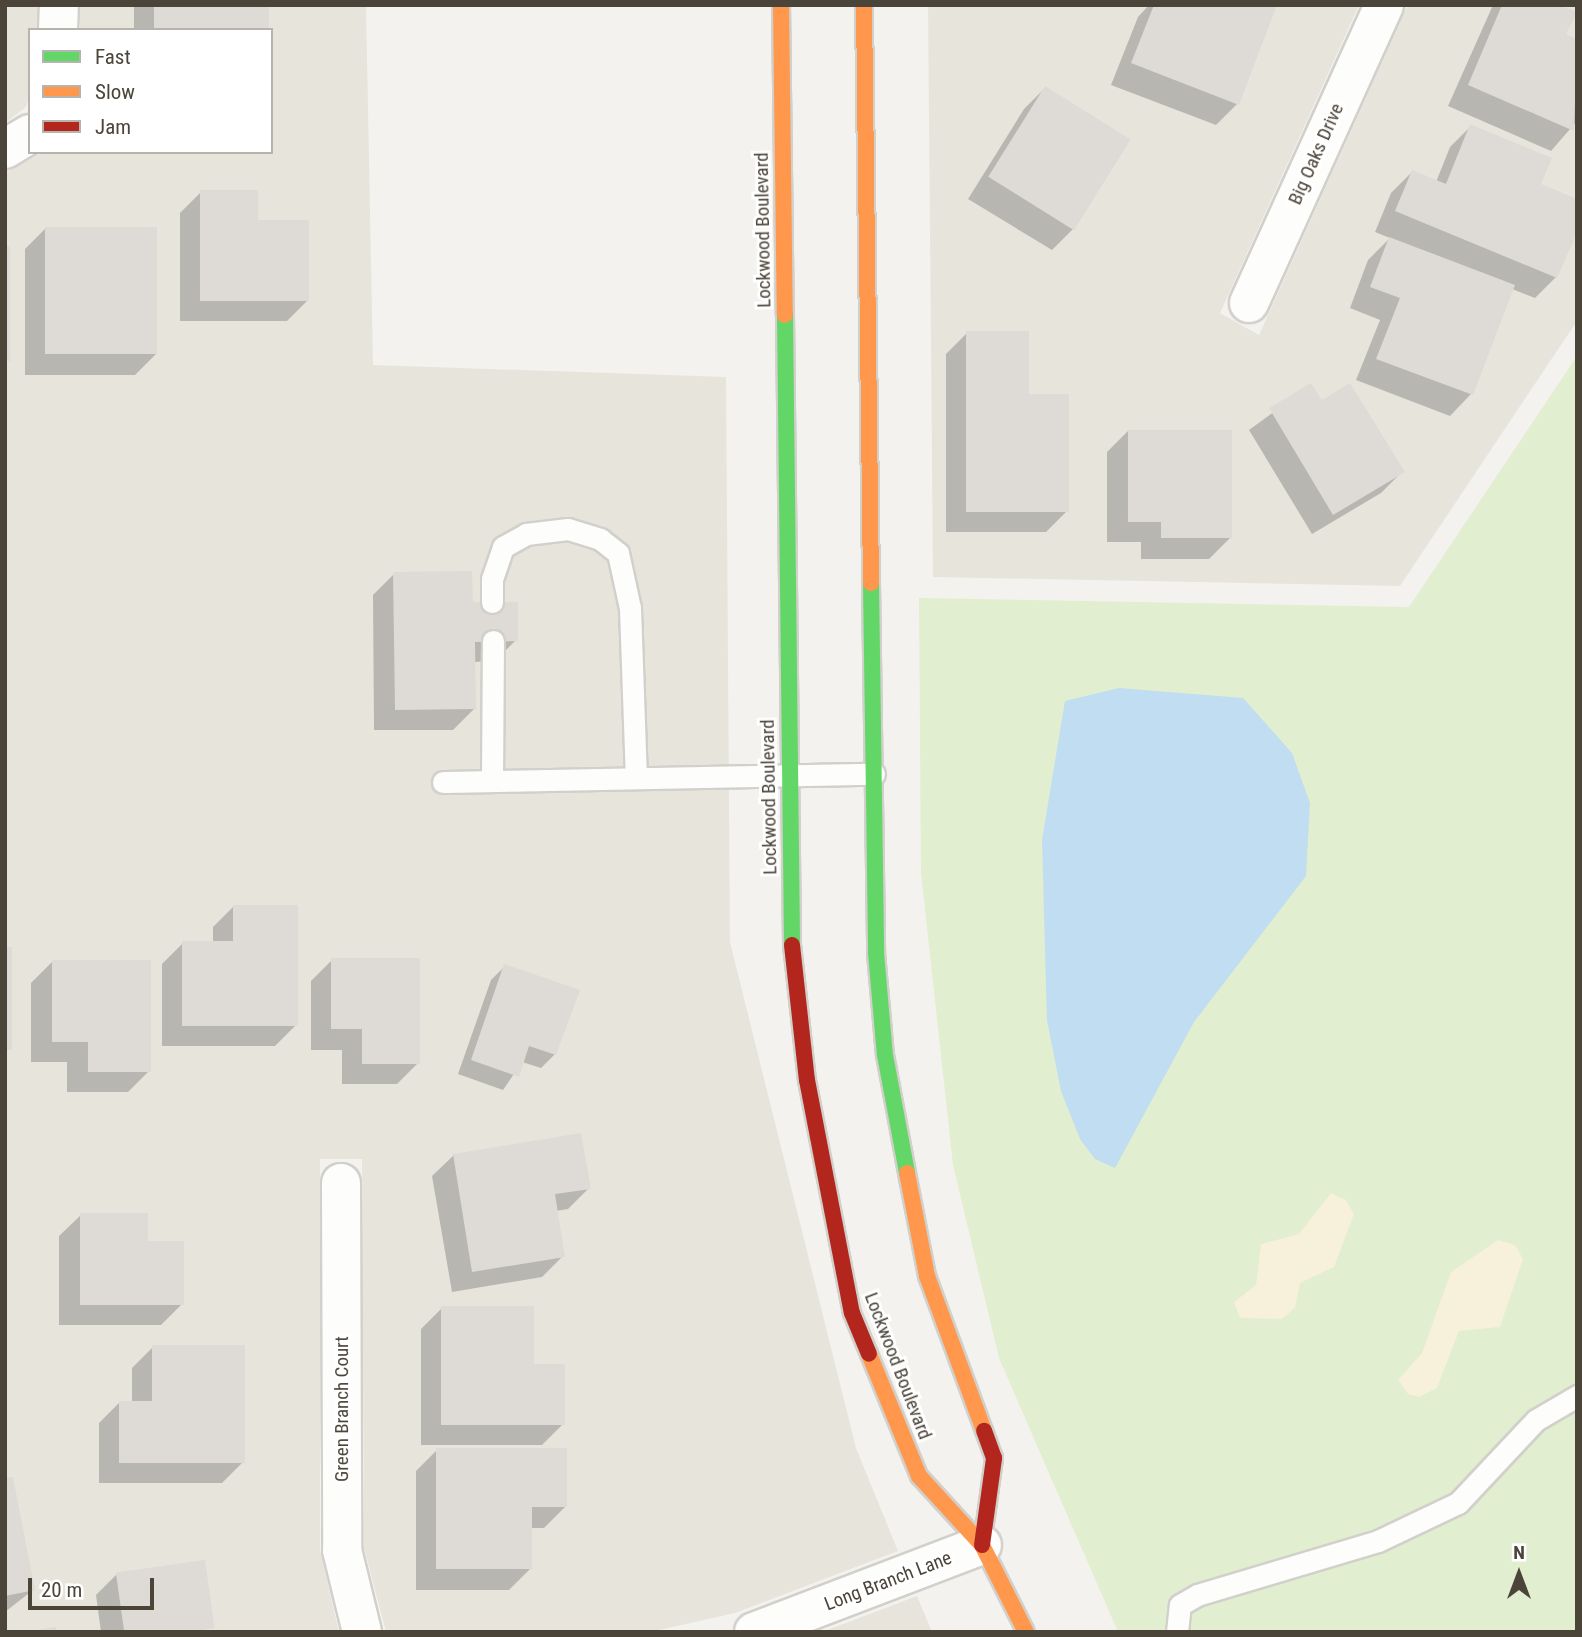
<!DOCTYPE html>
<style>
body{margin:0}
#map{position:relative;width:1582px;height:1637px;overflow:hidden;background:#f4f2ee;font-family:"Roboto Condensed",sans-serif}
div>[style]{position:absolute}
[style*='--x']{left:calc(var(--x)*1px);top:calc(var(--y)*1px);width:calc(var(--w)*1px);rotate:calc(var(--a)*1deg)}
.residential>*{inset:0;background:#e7e4dc}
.green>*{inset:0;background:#e1eecf}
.sand>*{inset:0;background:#f7f0da}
.water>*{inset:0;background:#c0ddf1}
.shadow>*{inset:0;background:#0003;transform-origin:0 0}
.building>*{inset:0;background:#dedbd6;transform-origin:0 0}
.roads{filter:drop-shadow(2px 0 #d2d0cb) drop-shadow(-2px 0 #d2d0cb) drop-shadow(0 2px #d2d0cb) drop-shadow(0 -2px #d2d0cb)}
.lane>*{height:21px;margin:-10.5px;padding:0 10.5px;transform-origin:10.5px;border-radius:10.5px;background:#fdfdfc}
.street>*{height:38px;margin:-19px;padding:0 19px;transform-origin:19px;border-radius:19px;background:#fdfdfc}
.fast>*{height:16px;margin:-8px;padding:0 8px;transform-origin:8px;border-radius:8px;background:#63d668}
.slow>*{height:16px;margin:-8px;padding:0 8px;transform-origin:8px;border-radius:8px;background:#ff974d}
.jam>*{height:16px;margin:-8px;padding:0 8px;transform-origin:8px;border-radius:8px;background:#b3261e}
span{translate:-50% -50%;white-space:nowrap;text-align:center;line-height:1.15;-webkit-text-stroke:6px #fff;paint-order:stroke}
.street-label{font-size:19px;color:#4b4439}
.frame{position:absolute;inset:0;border:7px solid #4b4439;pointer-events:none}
.legend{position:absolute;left:28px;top:28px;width:245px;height:126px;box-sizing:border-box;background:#fff;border:2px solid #b7b4b0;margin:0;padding:9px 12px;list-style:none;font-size:21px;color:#4b4439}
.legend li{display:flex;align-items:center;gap:14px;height:35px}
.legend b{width:35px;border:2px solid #b7b4b0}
.north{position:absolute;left:1484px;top:1539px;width:70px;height:70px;-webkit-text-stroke:5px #fff;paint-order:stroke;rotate:0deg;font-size:19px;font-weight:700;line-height:28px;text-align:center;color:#4b4439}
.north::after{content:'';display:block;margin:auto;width:24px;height:32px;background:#4b4439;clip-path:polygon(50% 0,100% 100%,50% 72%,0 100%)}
.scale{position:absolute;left:28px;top:1578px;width:126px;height:32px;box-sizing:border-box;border:4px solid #4b4439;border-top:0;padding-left:9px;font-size:21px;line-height:24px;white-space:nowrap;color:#4b4439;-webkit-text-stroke:5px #fff;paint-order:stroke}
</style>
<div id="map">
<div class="residential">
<div style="clip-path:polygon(5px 5px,37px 5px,37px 30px,30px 30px,30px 95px,26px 107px,5px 123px)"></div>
<div style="clip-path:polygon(80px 5px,366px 5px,373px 365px,726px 377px,730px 942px,856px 1448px,898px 1551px,735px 1613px,650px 1632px,386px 1632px,364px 1548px,362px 1159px,320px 1159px,320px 1550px,339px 1632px,5px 1632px,5px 173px,44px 152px,271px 152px,271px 30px,80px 30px)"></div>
<div style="clip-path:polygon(928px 5px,1359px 5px,1220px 313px,1259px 335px,1408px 5px,1577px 5px,1577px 321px,1400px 586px,933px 577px)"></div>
<div style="clip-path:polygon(917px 1596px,932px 1632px,822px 1632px)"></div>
</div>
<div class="green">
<div style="clip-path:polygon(1577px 356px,1577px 1632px,1118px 1632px,999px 1358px,953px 1165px,921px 873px,919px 598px,1409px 607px)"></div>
</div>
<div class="sand">
<div style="clip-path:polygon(1331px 1193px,1346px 1200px,1354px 1214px,1334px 1267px,1300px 1283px,1295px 1308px,1282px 1319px,1240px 1318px,1234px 1302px,1256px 1285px,1261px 1244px,1299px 1234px)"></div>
<div style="clip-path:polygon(1498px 1240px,1515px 1245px,1523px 1259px,1500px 1327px,1459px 1331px,1437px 1388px,1419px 1397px,1408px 1394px,1398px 1380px,1422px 1353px,1451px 1272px)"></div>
</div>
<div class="water">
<div style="clip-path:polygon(1119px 688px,1243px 698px,1292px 753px,1310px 803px,1306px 876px,1194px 1022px,1115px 1168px,1095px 1159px,1080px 1139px,1061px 1091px,1047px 1020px,1042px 840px,1065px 701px)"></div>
</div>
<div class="shadow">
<div style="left:134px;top:5px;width:134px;height:25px"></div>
<div style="clip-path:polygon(1149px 5px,1275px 5px,1237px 104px,1216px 125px,1111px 85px,1138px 17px)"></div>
<div style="clip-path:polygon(1493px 5px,1556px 5px,1564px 35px,1577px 40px,1577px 121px,1551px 151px,1448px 106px)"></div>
<div style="clip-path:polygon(1045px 88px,1073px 229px,1052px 250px,968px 199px,1024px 109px)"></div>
<div style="clip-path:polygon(1471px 126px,1556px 277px,1535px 298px,1512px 289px,1471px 394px,1450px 416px,1356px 380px,1380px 320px,1350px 308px,1368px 260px,1390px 238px,1375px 232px,1391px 193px,1412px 172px,1436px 182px,1450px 147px)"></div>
<div style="clip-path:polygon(201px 192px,257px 221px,308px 300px,287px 321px,180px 321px,180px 213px)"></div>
<div style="clip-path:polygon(46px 228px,156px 354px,135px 375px,25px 375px,25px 249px)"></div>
<div style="clip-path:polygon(967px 333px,1027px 396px,1067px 511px,1046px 532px,946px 532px,946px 354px)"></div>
<div style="clip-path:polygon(1311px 385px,1322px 403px,1402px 472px,1381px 493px,1312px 534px,1249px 430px)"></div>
<div style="clip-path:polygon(1128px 431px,1230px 538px,1209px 559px,1141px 559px,1141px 542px,1107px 542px,1107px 452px)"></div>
<div style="clip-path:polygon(394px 574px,471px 604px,516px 640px,495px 661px,473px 662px,474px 709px,453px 730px,374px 730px,373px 595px)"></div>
<div style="clip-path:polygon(234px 906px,296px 1025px,275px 1046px,162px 1046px,162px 964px,183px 943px,213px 943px,213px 927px)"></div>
<div style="clip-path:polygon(332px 960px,418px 1063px,397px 1084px,342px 1084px,342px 1050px,311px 1050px,311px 981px)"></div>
<div style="clip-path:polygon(52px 962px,149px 1071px,128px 1092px,67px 1092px,67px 1062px,31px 1062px,31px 983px)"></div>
<div style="clip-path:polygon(505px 966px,555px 1054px,541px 1068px,522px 1062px,503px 1090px,458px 1074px,491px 980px)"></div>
<div style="clip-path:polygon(454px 1155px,589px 1188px,568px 1209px,556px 1211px,563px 1256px,542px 1277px,452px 1292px,432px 1176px)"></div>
<div style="clip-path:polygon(81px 1215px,146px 1243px,182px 1304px,161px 1325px,59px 1325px,59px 1236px)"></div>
<div style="clip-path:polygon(442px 1308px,532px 1366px,563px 1424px,542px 1445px,421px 1445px,421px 1329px)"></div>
<div style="clip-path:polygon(153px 1347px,243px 1462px,222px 1483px,99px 1483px,99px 1423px,120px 1402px,132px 1402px,132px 1368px)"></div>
<div style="clip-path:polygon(437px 1450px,565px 1507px,544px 1528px,530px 1528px,530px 1569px,509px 1590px,416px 1590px,416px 1471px)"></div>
<div style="clip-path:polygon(5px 1480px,33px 1590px,5px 1612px)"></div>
<div style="clip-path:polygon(117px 1574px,213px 1627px,101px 1632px,96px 1595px)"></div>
</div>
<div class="building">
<div style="left:154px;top:5px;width:115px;height:25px"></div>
<div style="clip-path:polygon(1154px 5px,1277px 5px,1239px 105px,1131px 63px)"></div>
<div style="clip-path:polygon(1502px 5px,1560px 5px,1577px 12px,1566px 34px,1577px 39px,1574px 131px,1468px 85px)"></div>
<div style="left:1045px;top:86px;width:101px;height:107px;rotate:32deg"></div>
<div style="clip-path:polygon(1470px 124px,1552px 158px,1541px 184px,1577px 199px,1577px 232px,1557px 278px,1395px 211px,1412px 170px,1446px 184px)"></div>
<div style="clip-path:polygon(200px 190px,258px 190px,258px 220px,309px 220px,309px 301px,200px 301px)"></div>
<div style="left:45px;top:227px;width:112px;height:127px"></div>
<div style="clip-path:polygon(1389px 237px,1515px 285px,1473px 395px,1376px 359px,1400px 298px,1370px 287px)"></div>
<div style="left:5px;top:246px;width:5px;height:115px"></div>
<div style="clip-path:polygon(966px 331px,1029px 331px,1029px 394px,1069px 394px,1069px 512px,966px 512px)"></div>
<div style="clip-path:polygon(1311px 383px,1322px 400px,1350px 383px,1405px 472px,1333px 515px,1269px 408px)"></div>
<div style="clip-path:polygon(1128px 430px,1232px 430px,1232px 538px,1161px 538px,1161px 522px,1128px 522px)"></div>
<div style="clip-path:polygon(472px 571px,473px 602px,518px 602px,518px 641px,475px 642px,476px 709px,395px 710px,393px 572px)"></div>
<div style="clip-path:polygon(233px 905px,298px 905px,298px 1026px,182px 1026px,182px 941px,233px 941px)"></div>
<div style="left:5px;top:947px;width:7px;height:103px"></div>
<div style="clip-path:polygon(331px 958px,420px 958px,420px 1064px,362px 1064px,362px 1029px,331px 1029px)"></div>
<div style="clip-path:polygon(52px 960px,151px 960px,151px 1072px,88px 1072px,88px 1042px,52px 1042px)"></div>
<div style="clip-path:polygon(504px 964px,580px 990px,556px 1055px,529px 1046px,519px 1077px,471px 1060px)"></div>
<div style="clip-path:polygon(581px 1133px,591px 1189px,555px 1194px,565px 1257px,472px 1272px,453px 1154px)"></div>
<div style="clip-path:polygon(80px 1213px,148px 1213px,148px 1241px,184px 1241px,184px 1305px,80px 1305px)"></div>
<div style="clip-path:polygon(441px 1306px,534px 1306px,534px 1364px,565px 1364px,565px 1425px,441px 1425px)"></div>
<div style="clip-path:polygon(152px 1345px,245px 1345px,245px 1463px,119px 1463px,119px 1401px,152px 1401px)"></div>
<div style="clip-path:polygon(436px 1448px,567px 1448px,567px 1507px,532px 1507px,532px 1569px,436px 1569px)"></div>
<div style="clip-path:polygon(13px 1477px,35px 1590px,5px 1596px,5px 1478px)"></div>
<div style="left:205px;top:1560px;width:69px;height:90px;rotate:82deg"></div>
<div style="clip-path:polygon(56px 1627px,56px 1632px,36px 1632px,36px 1630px)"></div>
</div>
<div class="roads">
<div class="lane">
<div style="--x:492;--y:602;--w:23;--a:-90"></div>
<div style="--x:492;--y:579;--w:34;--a:-71"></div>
<div style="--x:503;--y:547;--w:26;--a:-29"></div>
<div style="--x:526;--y:534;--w:42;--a:-6.8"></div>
<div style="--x:568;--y:529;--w:34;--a:17"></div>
<div style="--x:600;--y:539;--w:23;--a:38"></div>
<div style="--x:618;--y:553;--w:56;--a:77.7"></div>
<div style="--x:630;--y:608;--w:170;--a:88"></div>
<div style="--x:492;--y:780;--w:139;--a:-89.6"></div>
<div style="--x:443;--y:782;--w:431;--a:-1.1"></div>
<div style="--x:1177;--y:1632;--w:27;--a:-84"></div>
<div style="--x:1180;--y:1605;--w:20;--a:-30"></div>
<div style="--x:1197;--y:1595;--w:189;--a:-16.6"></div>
<div style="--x:1378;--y:1541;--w:89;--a:-25.4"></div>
<div style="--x:1458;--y:1503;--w:114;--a:-46.8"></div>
<div style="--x:1536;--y:1420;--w:48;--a:-30.3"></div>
</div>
<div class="street">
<div style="--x:58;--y:30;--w:25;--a:-88"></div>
<div style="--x:5;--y:149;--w:29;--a:-31"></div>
<div style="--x:1249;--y:303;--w:327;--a:-65.6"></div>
<div style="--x:341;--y:1183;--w:367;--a:89.8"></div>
<div style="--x:342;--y:1550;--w:84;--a:76.3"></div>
<div style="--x:754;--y:1632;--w:244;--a:-20.9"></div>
</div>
<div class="fast">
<div style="--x:785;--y:315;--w:630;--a:89.36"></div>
<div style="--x:871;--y:583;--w:370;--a:89.2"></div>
<div style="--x:876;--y:953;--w:102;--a:85"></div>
<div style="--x:885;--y:1055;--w:120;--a:79.4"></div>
</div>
<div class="slow">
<div style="--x:781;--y:5;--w:310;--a:89.3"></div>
<div style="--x:864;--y:5;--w:578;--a:89.31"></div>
<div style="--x:907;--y:1173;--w:105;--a:79"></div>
<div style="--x:927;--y:1276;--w:165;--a:69.8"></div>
<div style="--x:869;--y:1354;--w:132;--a:67.7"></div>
<div style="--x:919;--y:1476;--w:93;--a:47.6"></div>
<div style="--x:982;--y:1545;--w:97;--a:63.2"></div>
</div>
<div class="jam">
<div style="--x:792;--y:945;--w:136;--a:83.7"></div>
<div style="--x:807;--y:1080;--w:237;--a:79.1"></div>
<div style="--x:852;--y:1313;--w:44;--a:67.5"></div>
<div style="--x:982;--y:1545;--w:88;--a:-82.1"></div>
<div style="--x:994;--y:1458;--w:29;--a:-110"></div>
</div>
</div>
<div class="street-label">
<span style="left:1316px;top:154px;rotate:-66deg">Big Oaks Drive</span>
<span style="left:763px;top:230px;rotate:-91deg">Lockwood Boulevard</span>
<span style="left:769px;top:797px;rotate:-91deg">Lockwood Boulevard</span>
<span style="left:898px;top:1366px;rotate:69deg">Lockwood Boulevard</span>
<span style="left:342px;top:1409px;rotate:-90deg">Green Branch Court</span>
<span style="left:888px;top:1581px;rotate:-21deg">Long Branch Lane</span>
</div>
<div class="frame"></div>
<ul class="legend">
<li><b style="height:9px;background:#63d668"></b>Fast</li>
<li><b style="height:9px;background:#ff974d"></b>Slow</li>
<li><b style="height:9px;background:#b3261e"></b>Jam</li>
</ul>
<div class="north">N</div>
<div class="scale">20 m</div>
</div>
